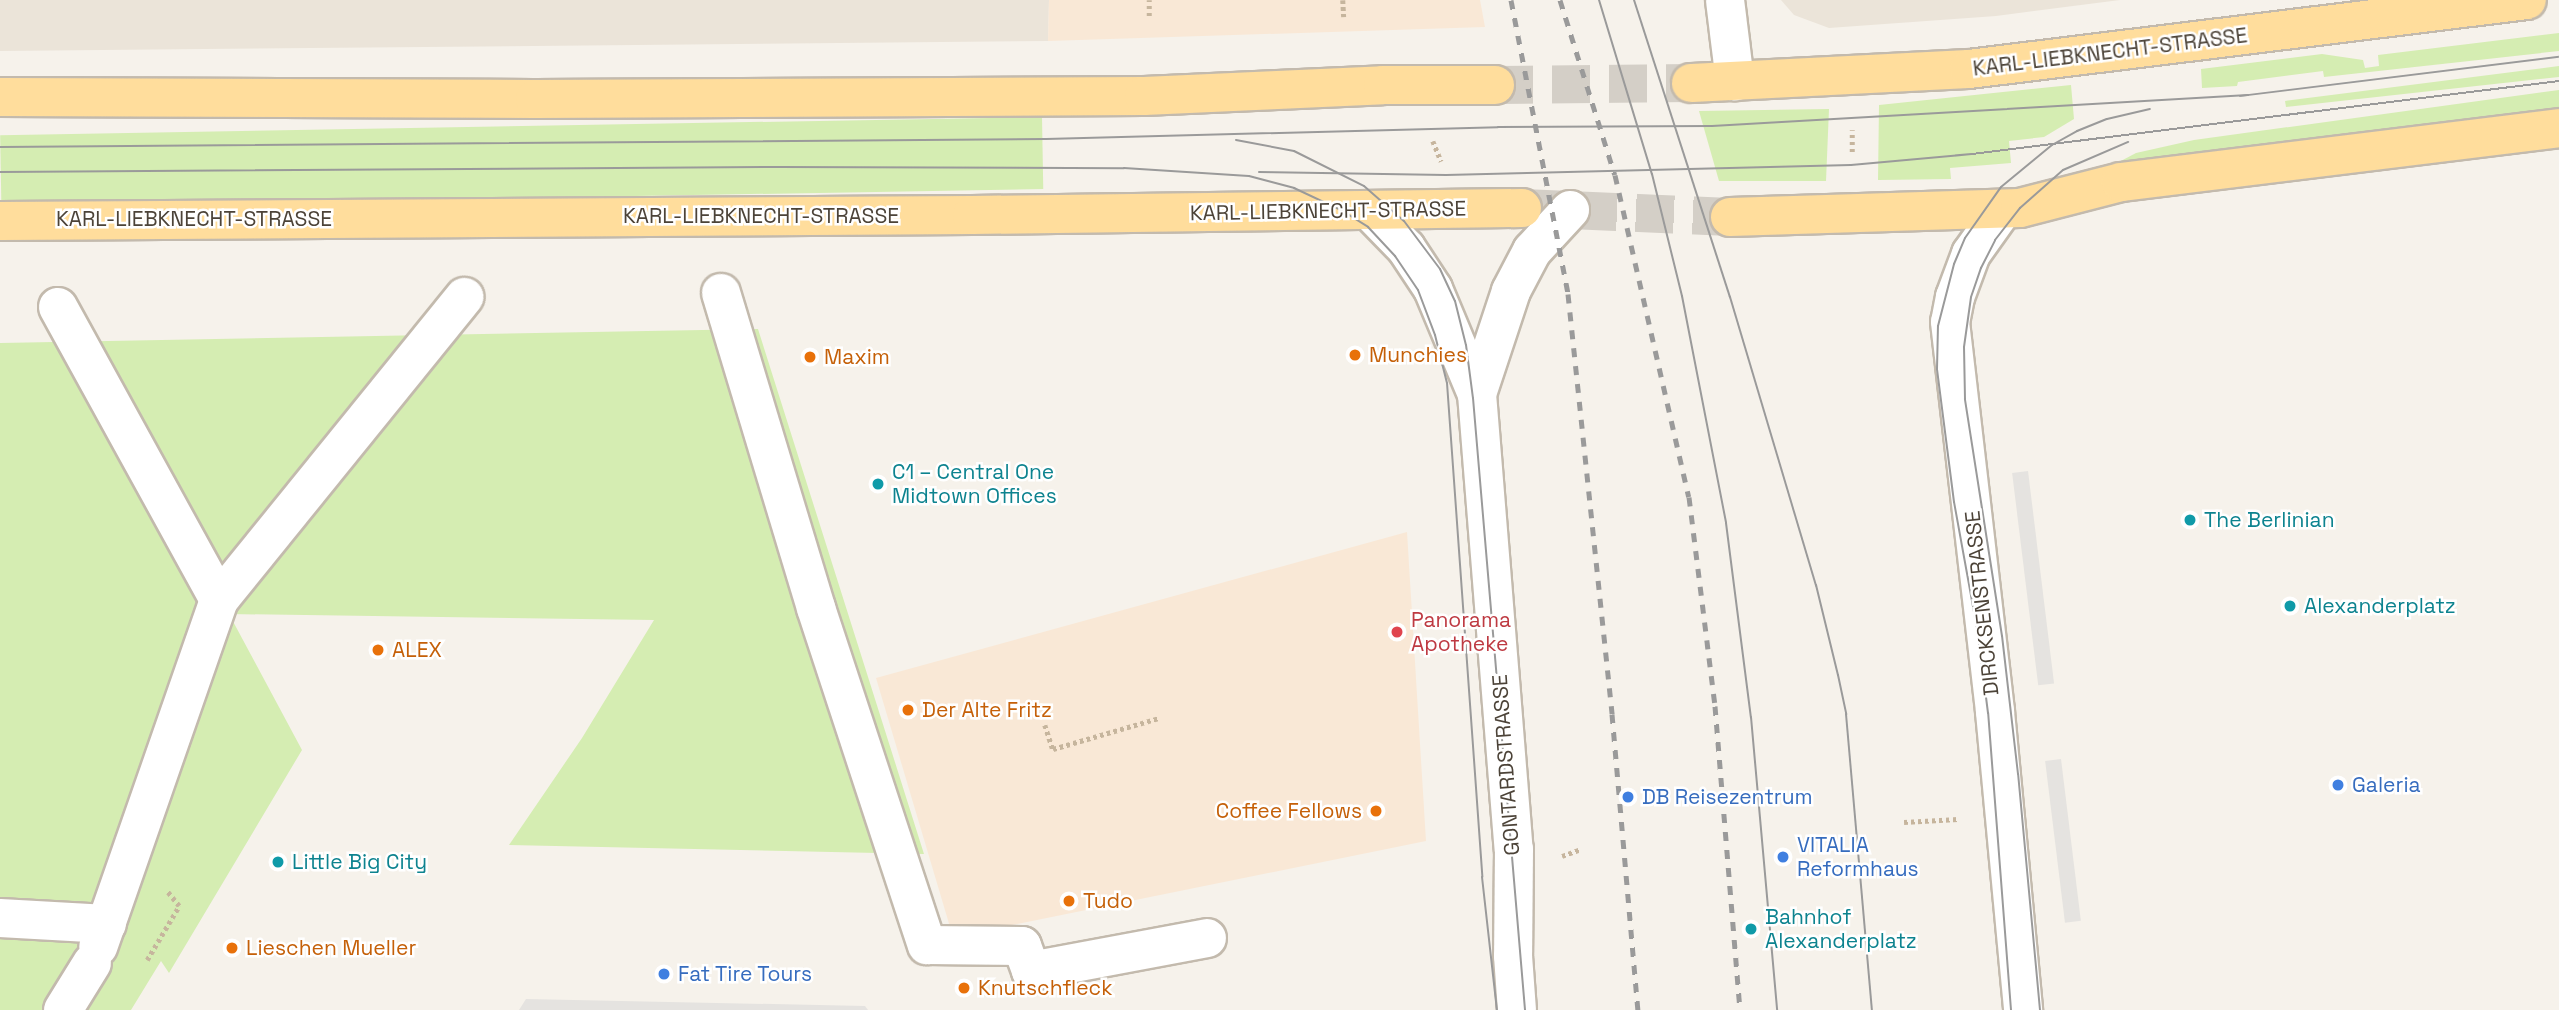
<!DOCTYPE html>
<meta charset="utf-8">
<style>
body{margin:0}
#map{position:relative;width:2559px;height:1010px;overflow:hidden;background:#f6f2eb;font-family:"Space Grotesk",sans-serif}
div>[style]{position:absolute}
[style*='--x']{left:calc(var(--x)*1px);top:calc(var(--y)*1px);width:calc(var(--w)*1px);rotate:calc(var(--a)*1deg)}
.residential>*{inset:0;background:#ebe4d9}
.commercial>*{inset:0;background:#f9e8d6}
.green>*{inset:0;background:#d5edb2;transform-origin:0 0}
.parking>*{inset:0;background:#e5e3e0;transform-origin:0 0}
.primary-tunnel>*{height:38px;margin-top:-19px;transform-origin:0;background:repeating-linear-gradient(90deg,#d4cfc7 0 38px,transparent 0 57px)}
.path>*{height:4.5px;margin-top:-2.25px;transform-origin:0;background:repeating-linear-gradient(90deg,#c6b59d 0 3.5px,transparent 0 7px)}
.roads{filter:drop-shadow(2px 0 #c3baad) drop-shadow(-2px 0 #c3baad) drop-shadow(0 2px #c3baad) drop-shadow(0 -2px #c3baad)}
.street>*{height:38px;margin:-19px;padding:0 19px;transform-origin:19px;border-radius:19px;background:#fff}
.primary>*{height:38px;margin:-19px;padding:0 19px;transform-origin:19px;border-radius:19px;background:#ffdd9c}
.tram>*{height:2px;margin:-1px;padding:0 1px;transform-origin:1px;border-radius:1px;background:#9a9a9a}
.rail>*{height:5px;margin-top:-2.5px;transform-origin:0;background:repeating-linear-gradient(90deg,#9a9a9a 0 9px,transparent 0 18px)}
.dots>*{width:19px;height:19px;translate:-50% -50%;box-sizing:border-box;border:4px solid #fff;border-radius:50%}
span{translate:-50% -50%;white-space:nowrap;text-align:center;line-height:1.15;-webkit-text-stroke:5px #fff;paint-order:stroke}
.street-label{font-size:21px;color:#4c4338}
.food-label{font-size:21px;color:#c56008}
.left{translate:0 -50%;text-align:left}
.right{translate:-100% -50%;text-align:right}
.culture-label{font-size:21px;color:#0d838f}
.health-label{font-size:21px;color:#be3a42}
.shop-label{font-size:21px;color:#366cbe}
</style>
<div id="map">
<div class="residential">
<div style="clip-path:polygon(0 0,1049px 0,1048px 41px,0 51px)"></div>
<div style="clip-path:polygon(1781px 0,2120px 0,1996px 16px,1829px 28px,1794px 15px)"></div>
</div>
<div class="commercial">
<div style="clip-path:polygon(1049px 0,1480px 0,1485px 27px,1048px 41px)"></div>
<div style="clip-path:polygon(1407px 532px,1426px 841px,953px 937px,876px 678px)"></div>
</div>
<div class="green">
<div style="clip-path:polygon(2559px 33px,2559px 51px,2324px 77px,2323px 71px,2238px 82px,2237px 86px,2202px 88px,2201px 69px,2322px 54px,2363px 60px,2365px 68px,2379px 66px,2378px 55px)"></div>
<div style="clip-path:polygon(2559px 66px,2559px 77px,2286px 107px,2285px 101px)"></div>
<div style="clip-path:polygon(2071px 85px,2074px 119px,2044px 137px,2009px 141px,2011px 163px,1950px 168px,1951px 179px,1878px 180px,1879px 105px)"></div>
<div style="clip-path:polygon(2559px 90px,2559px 109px,2100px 172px,2136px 153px,2194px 140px)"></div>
<div style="clip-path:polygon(1829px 109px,1826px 181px,1719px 181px,1699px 111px)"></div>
<div style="left:1042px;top:117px;width:72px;height:1042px;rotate:89deg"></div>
<div style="clip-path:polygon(758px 329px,924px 854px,509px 845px,582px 738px,654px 620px,229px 614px,302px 750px,169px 973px,161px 961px,131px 1010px,0 1010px,0 343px)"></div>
</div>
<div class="parking">
<div style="left:2028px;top:471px;width:214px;height:16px;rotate:83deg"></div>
<div style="left:2061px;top:759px;width:163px;height:16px;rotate:83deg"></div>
<div style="clip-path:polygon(526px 999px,865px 1006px,868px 1010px,519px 1010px)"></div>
</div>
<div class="primary-tunnel">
<div style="--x:1495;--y:85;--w:196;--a:-0.6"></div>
<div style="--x:1522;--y:208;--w:208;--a:2.5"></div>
</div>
<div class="path">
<div style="--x:1343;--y:0;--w:17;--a:87"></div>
<div style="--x:1149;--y:16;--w:16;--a:-90"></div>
<div style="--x:1433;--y:141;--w:22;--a:68"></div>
<div style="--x:1852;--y:152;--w:22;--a:-90"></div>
<div style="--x:1045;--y:725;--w:25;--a:72"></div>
<div style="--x:1053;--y:749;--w:110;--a:-16.3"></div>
<div style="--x:1904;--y:822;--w:54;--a:-3.2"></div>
<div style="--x:1562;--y:856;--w:20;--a:-20"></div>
<div style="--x:147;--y:960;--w:63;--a:-59.3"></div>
<div style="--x:179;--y:906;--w:19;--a:-129"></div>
</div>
<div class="roads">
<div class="street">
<div style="--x:1725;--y:0;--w:82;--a:83"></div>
<div style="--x:2003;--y:209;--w:55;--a:125.4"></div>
<div style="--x:1971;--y:254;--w:46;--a:110.4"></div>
<div style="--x:1955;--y:297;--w:25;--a:101"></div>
<div style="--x:1950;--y:322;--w:393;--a:83.4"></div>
<div style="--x:1995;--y:712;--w:299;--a:84.6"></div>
<div style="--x:1369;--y:210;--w:53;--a:45.8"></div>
<div style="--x:1406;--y:248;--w:49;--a:56.6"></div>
<div style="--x:1433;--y:289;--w:114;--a:67.3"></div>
<div style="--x:1477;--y:394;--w:457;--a:85.4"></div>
<div style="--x:1514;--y:849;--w:107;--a:90.5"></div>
<div style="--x:1513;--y:956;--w:54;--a:85.8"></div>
<div style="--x:721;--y:293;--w:329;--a:73.2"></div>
<div style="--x:816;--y:608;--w:355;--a:71.8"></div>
<div style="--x:927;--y:945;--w:95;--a:0.6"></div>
<div style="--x:1022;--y:946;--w:27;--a:70"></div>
<div style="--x:1031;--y:971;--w:179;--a:-10.6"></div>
<div style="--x:58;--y:307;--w:334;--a:61.2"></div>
<div style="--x:219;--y:600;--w:367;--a:109.2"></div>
<div style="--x:1477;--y:394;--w:108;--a:-71.7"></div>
<div style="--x:1511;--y:291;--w:45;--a:-62.3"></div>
<div style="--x:1532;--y:251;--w:56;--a:-47.2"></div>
<div style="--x:219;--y:600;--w:390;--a:-51"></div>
<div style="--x:0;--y:918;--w:107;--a:3.2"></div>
<div style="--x:63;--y:1010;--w:55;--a:-58.3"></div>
</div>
<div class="primary">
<div style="--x:1691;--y:83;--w:278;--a:-2.9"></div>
<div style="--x:1969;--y:69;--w:562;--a:-7.05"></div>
<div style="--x:0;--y:97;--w:535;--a:0.21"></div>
<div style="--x:535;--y:99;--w:609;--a:-0.28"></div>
<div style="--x:1144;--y:96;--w:239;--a:-2.6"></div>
<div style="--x:1383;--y:85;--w:112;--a:0"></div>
<div style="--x:1730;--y:217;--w:290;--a:-1.8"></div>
<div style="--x:2020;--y:208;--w:104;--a:-14.4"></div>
<div style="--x:2121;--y:182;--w:441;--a:-7"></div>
<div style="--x:0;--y:221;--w:972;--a:-0.35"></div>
<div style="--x:972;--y:215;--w:550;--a:-0.73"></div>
</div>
</div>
<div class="tram">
<div style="--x:1599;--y:0;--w:182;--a:73.1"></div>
<div style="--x:1652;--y:174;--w:126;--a:76.2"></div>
<div style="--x:1682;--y:296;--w:231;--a:79"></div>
<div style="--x:1726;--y:523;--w:196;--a:82.7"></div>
<div style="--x:1751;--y:717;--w:294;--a:84.9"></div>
<div style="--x:1634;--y:0;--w:312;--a:72.1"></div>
<div style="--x:1730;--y:297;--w:301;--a:73.4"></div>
<div style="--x:1816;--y:585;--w:93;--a:76.3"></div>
<div style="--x:1838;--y:675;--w:40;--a:78"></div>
<div style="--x:1846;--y:714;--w:297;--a:85"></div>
<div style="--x:2240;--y:96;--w:321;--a:-7"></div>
<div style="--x:1236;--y:140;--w:59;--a:10.7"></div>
<div style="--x:1294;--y:151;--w:78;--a:26.6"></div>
<div style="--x:1364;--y:186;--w:53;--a:41.2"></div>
<div style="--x:1404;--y:221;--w:60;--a:53.1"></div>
<div style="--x:1440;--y:269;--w:35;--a:65"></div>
<div style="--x:1455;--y:301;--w:45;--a:76"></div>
<div style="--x:1466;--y:345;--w:53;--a:82.5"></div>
<div style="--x:1473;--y:398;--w:614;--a:85.14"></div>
<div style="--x:0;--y:147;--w:1046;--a:-0.44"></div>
<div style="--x:1046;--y:139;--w:452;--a:-1.5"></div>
<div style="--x:1498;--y:127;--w:214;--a:-0.3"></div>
<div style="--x:1712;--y:126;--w:537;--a:-3.31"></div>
<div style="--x:0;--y:172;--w:779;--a:-0.37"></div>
<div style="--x:779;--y:167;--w:345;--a:0.2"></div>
<div style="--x:1124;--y:168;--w:125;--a:3.7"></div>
<div style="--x:1249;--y:176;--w:47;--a:14.9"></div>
<div style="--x:1294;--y:188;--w:52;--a:25.1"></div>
<div style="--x:1341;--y:210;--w:32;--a:32"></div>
<div style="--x:1368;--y:227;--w:40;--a:47"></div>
<div style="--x:1395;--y:256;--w:41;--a:55.9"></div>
<div style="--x:1418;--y:290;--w:48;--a:69.3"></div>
<div style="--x:1435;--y:335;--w:49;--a:76"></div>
<div style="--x:1447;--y:383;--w:495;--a:85.9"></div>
<div style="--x:1482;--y:877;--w:134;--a:83.6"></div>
<div style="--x:1259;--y:172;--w:187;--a:0.9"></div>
<div style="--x:1446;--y:175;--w:405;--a:-1.4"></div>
<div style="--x:1851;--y:165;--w:121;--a:-5.2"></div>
<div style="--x:1972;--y:154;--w:592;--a:-7.09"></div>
<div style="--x:2011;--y:1010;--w:298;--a:-94.4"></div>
<div style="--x:1988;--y:713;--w:80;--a:-97.2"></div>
<div style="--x:1978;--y:634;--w:134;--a:-100.3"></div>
<div style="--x:1954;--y:502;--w:134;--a:-97.3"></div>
<div style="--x:1937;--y:369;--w:43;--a:-88.7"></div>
<div style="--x:1938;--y:326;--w:64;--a:-75.5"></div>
<div style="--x:1954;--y:264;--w:28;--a:-67"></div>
<div style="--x:1965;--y:238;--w:62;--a:-54.8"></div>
<div style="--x:2001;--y:187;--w:66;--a:-39.5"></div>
<div style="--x:2052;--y:145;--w:29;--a:-29"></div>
<div style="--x:2077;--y:131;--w:32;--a:-22"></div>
<div style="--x:2107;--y:119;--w:44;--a:-13.1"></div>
<div style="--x:2040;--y:1010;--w:237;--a:-95.3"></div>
<div style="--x:2018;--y:774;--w:139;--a:-96.6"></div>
<div style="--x:2002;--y:636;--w:240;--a:-98.9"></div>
<div style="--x:1965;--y:399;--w:52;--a:-91.1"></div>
<div style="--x:1964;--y:347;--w:50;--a:-82"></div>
<div style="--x:1971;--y:297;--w:31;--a:-71"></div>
<div style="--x:1981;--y:268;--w:31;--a:-63"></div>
<div style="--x:1995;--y:240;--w:41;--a:-52"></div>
<div style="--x:2020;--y:208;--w:57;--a:-41.5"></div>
<div style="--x:2063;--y:170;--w:71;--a:-23.3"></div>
</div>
<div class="rail">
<div style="--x:1511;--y:0;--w:299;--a:79"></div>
<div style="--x:1568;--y:294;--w:422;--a:84"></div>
<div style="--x:1612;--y:714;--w:297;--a:85"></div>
<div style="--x:1560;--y:0;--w:183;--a:72.6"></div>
<div style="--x:1615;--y:175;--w:330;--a:77.1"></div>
<div style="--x:1689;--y:497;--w:211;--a:82.9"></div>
<div style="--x:1715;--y:706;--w:305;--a:85.3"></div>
</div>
<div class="dots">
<div style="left:1355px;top:355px;background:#e8710a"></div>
<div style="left:810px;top:357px;background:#e8710a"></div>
<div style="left:878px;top:484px;background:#0f9aa8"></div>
<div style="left:2190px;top:520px;background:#0f9aa8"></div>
<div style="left:2290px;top:606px;background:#0f9aa8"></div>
<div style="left:1397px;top:632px;background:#e0444e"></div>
<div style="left:378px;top:650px;background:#e8710a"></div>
<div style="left:908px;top:710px;background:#e8710a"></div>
<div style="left:2338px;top:785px;background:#3f7fe0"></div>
<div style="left:1628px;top:797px;background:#3f7fe0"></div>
<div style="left:1376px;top:811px;background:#e8710a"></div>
<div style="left:1783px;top:857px;background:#3f7fe0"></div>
<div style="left:278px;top:862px;background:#0f9aa8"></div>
<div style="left:1069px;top:901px;background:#e8710a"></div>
<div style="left:1751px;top:929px;background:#0f9aa8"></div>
<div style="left:232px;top:948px;background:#e8710a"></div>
<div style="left:664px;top:974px;background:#3f7fe0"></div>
<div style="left:964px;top:988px;background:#e8710a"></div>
</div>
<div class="street-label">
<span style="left:2110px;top:52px;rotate:-7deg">KARL-LIEBKNECHT-STRASSE</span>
<span style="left:1328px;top:211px;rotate:-1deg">KARL-LIEBKNECHT-STRASSE</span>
<span style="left:761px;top:216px">KARL-LIEBKNECHT-STRASSE</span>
<span style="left:194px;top:219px">KARL-LIEBKNECHT-STRASSE</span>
<span style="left:1982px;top:603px;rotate:-96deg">DIRCKSENSTRASSE</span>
<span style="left:1506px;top:765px;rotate:-94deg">GONTARDSTRASSE</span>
</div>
<div class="food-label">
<span class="left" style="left:1369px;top:355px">Munchies</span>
<span class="left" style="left:824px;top:357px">Maxim</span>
<span class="left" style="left:392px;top:650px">ALEX</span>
<span class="left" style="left:922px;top:710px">Der Alte Fritz</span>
<span class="right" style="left:1362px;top:811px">Coffee Fellows</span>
<span class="left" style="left:1083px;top:901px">Tudo</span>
<span class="left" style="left:246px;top:948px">Lieschen Mueller</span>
<span class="left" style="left:978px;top:988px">Knutschfleck</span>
</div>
<div class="culture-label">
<span class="left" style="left:892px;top:484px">C1 – Central One<br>Midtown Offices</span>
<span class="left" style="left:2204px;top:520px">The Berlinian</span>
<span class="left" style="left:2304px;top:606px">Alexanderplatz</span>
<span class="left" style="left:292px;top:862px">Little Big City</span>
<span class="left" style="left:1765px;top:929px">Bahnhof<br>Alexanderplatz</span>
</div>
<div class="health-label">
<span class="left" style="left:1411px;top:632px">Panorama<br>Apotheke</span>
</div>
<div class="shop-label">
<span class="left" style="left:2352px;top:785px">Galeria</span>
<span class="left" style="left:1642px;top:797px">DB Reisezentrum</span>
<span class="left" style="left:1797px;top:857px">VITALIA<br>Reformhaus</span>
<span class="left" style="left:678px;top:974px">Fat Tire Tours</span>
</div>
</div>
